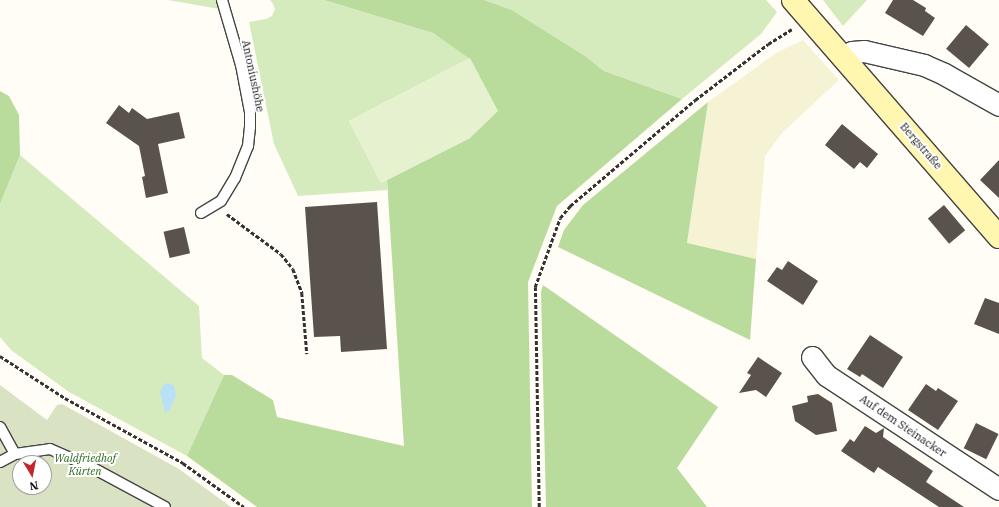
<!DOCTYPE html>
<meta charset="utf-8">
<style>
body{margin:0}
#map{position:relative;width:999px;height:507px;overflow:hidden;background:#fffdf5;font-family:"IBM Plex Serif",serif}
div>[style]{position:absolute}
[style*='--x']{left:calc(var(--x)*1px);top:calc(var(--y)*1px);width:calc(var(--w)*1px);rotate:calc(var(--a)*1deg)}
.farmland>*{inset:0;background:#f6f3d4}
.green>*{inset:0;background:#d5ebbd}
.forest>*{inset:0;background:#b9dc9c}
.cemetery>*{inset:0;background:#d9e3c4}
.pitch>*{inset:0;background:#e6f2cf}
.water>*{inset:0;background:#b9e0f7}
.building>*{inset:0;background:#5a524d;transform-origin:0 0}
.path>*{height:2.5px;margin-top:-1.25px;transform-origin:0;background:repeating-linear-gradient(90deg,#333 0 4px,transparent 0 6px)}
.roads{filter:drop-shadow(1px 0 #444) drop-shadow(-1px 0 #444) drop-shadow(0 1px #444) drop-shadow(0 -1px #444)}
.service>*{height:10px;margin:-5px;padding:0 5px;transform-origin:5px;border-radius:5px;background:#fff}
.minor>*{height:21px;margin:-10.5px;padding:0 10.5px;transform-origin:10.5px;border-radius:10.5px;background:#fff}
.secondary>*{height:22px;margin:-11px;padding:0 11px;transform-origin:11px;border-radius:11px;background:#fff6b0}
span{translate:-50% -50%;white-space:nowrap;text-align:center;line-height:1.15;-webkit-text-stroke:4px #fff;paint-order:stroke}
.street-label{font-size:11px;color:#111}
.park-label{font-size:11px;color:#2f6b1f;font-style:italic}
.north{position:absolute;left:12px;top:455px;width:40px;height:40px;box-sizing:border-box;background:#fff;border:1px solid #a0a0a0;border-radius:50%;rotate:170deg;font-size:11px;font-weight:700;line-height:16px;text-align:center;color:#111}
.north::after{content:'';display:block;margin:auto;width:14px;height:18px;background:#c4262e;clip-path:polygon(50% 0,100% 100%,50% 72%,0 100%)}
</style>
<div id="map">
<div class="farmland">
<div style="clip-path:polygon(803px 40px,839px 80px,782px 133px,765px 156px,756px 259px,687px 244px,708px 102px,776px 53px)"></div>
</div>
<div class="green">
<div style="clip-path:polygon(168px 0,217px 0,219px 9px)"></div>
<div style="clip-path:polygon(270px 0,324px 0,433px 33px,470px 58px,349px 121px,381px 183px,387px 180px,387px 190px,298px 196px,274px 144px,249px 22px,266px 19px,272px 16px,275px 9px,273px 4px)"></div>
<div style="clip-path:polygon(484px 0,766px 0,777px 12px,761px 34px,682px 99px,604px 71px,585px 56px,512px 10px)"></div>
<div style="clip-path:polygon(823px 0,867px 0,843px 26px)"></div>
<div style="clip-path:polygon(20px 155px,199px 306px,202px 358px,224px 375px,187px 456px,69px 392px,11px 350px,0 337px,0 204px)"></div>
</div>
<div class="forest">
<div style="clip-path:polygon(324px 0,484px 0,512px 10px,585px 56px,604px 71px,682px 99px,557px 206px,528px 282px,532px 507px,257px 507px,187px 456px,224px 375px,232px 375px,273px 400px,277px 417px,404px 446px,387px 180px,470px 138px,470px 59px,433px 33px)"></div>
<div style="clip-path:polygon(0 91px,9px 96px,19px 115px,20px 155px,0 204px)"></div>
<div style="clip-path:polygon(708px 102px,687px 243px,756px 259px,750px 340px,558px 247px,564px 230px,583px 205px)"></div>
<div style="clip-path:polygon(543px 285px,718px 407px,677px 468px,707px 507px,546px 507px,541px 292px)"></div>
</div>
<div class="cemetery">
<div style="clip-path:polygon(evenodd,0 385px,47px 420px,57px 405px,62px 404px,179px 469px,231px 507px,0 507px,0 385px,20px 463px,44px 463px,44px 487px,20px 487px,20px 463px)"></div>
</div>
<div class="pitch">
<div style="clip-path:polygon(470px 58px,498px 111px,470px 138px,381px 183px,349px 121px)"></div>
</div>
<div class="water">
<div style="clip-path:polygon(168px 383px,174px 386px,176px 396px,169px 411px,165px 412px,160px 392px,164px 384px)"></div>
</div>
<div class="building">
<div style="clip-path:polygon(893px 0,913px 0,926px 8px,925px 11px,935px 18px,923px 36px,885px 13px)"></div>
<div style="left:966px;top:25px;width:30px;height:31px;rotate:40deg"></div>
<div style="clip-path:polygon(119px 105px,129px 113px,132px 108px,147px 119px,179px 112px,185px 138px,158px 144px,168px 193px,146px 198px,142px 177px,145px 176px,139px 146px,106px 123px)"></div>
<div style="clip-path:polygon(842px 124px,878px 154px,867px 168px,860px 162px,854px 169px,825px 145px)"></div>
<div style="clip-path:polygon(999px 160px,999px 198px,980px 180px)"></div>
<div style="clip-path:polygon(377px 202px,387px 349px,341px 352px,340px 336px,314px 337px,305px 207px)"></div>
<div style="left:944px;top:205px;width:33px;height:21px;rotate:50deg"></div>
<div style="left:184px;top:227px;width:27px;height:21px;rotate:77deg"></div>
<div style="clip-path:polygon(788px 261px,818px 281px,803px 305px,767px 281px,777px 267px,782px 270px)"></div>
<div style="clip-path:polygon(985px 298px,999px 303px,999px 334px,974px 324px)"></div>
<div style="clip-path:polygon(870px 335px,903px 357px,883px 388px,862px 374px,860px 377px,847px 369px)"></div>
<div style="clip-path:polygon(758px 357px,782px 373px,766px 397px,756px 390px,739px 393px,751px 375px,747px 373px)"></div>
<div style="clip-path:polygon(926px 384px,936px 391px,938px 388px,958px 401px,938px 430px,908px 410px)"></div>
<div style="clip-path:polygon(818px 394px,832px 403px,837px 431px,816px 435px,795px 421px,792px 406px,808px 402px,807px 396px)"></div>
<div style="left:976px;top:423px;width:25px;height:28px;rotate:26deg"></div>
<div style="clip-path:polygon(865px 426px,876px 433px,884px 428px,883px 437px,933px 471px,926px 482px,964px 507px,939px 507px,878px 467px,874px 473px,841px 451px,850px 439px,854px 442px)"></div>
</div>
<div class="path">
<div style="--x:227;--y:214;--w:67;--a:36.5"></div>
<div style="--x:281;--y:254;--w:19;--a:51"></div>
<div style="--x:293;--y:269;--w:26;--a:69"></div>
<div style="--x:302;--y:293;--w:61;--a:85.3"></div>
<div style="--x:0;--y:356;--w:77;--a:32.9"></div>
<div style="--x:65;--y:398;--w:135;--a:28.8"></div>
<div style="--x:183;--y:463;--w:75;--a:35.8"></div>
<div style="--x:539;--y:507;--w:220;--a:-91"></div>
<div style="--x:535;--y:287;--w:73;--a:-70.1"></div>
<div style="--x:560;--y:218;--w:16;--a:-50"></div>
<div style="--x:570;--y:206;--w:164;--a:-40.3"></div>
<div style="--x:695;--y:100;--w:92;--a:-37.5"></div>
<div style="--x:768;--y:44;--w:28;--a:-32"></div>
</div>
<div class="roads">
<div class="service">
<div style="--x:201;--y:213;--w:23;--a:-31"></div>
<div style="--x:221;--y:201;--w:27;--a:-59"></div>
<div style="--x:235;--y:178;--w:35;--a:-68"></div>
<div style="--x:248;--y:146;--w:19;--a:-84"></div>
<div style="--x:250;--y:127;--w:15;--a:-90"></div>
<div style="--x:250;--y:112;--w:48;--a:-100.8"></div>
<div style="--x:241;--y:65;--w:68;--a:-106.3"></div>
<div style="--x:0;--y:427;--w:31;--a:61"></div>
<div style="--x:15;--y:454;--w:17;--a:152"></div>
<div style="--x:15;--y:454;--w:35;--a:-8"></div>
<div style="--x:50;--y:449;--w:45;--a:23.7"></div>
<div style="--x:91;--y:467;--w:84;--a:28.4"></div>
</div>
<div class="minor">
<div style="--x:842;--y:57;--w:11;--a:-27"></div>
<div style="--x:852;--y:52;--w:12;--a:-5"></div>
<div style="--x:864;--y:51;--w:62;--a:13.1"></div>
<div style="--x:924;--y:65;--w:22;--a:24"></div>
<div style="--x:944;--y:74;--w:63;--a:29.4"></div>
<div style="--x:812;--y:357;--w:23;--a:52"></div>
<div style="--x:826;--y:375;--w:207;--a:33.4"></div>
</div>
<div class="secondary">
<div style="--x:793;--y:0;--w:314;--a:49"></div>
</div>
</div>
<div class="street-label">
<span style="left:253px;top:76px;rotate:78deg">Antoniushöhe</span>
<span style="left:921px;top:146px;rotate:49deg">Bergstraße</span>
<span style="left:903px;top:426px;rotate:34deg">Auf dem Steinacker</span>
</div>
<div class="park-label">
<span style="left:85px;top:465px">Waldfriedhof<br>Kürten</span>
</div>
<div class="north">N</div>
</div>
